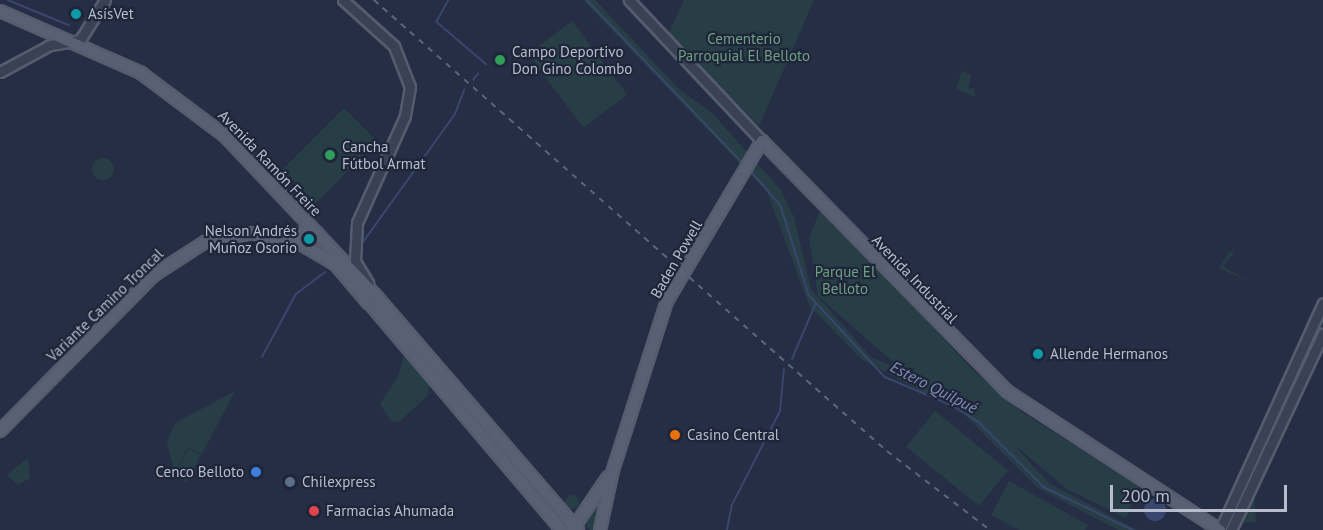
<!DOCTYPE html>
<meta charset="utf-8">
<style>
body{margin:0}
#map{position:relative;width:1323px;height:530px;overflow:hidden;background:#262e45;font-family:"PT Sans",sans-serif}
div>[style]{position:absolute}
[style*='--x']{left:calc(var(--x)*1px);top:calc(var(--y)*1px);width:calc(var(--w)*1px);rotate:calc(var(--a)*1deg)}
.green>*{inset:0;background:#283e46;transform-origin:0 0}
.round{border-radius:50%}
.water>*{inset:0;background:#39466d}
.stream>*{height:1.5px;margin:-0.75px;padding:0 0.75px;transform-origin:0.75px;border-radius:0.75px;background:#39466d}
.roads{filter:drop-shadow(2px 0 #565c6f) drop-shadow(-2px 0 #565c6f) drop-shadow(0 2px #565c6f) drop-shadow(0 -2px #565c6f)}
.minor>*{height:9px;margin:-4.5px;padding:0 4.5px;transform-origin:4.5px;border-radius:4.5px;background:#3b4154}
.major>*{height:10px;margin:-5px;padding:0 5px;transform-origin:5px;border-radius:5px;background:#596074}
.rail>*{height:1.5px;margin-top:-0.75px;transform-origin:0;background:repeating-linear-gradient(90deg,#5d647c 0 6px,transparent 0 12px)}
.dots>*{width:16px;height:16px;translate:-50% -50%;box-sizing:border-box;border:3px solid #1f263a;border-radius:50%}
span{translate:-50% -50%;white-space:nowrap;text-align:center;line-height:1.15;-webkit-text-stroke:4.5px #1f263a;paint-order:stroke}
.poi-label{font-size:15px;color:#b8bdce}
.left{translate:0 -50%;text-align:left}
.right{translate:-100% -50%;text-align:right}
.park-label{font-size:15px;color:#6ea082}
.street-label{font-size:15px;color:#b8bdce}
.water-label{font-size:16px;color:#7e8db6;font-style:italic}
.scale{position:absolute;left:1110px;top:485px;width:177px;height:27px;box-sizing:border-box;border:3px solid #b8bdce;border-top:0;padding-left:8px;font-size:18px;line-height:21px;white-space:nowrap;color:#b8bdce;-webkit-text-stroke:4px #1f263a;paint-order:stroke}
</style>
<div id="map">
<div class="green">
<div style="clip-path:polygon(583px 0,595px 0,679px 89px,713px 114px,780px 189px,794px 217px,811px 289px,871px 357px,925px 380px,893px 362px,818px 296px,809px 238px,821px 208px,975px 372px,1023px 413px,1139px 486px,1126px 518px,1067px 489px,1012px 443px,1049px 483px,1137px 530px,1118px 530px,1038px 488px,965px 415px,861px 359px,809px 305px,767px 192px)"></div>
<div style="clip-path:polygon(684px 0,814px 0,759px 126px,668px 34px)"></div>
<div style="left:572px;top:21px;width:92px;height:55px;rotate:53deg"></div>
<div style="clip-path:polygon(962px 71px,971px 75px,968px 89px,973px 88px,976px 97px,956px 89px)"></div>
<div style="left:344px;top:108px;width:47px;height:87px;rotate:45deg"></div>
<div class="round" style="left:92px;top:158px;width:22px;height:22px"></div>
<div style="clip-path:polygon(1230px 251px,1234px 253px,1223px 266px,1248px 281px,1219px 268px)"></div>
<div style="clip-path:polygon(1323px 310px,1323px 325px,1225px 530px,1224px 526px)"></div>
<div style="clip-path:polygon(404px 355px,429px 386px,428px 395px,400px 421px,392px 422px,380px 404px,398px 377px)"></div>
<div style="clip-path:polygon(235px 391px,202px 454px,188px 447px,175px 473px,189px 448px,201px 455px,187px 482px,175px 475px,167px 442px,175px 423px)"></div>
<div style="left:935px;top:411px;width:94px;height:46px;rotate:39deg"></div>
<div style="clip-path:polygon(28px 458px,30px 478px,18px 485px,7px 475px)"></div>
<div style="clip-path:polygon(1009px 481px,1088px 525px,1085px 530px,1019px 530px,991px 515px)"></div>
<div style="clip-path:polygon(1254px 489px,1256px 522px,1239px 523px)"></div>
<div class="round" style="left:565px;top:495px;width:14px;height:14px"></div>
<div style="clip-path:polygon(602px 495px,596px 530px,590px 530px,581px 520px)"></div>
</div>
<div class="water">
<div class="round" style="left:1144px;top:499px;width:22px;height:22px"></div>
</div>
<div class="stream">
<div style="--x:8;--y:0;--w:66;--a:22.3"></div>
<div style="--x:449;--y:0;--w:25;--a:119"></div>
<div style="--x:437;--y:22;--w:65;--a:40.6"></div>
<div style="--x:587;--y:0;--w:226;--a:46.3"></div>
<div style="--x:473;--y:80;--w:8;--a:-50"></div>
<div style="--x:751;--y:171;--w:46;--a:49.4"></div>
<div style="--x:781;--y:206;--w:93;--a:72.5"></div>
<div style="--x:809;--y:295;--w:112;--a:47.2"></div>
<div style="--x:885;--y:377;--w:75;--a:22.8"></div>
<div style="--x:954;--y:406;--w:30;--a:33"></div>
<div style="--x:979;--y:422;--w:92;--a:45"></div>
<div style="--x:1044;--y:487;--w:99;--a:25.8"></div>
<div style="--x:361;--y:245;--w:161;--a:-54.3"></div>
<div style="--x:455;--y:114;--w:26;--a:-69"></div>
<div style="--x:262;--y:357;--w:72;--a:-61.6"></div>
<div style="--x:296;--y:294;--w:36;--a:-37"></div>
<div style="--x:792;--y:359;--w:59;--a:-66.9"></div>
<div style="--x:727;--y:530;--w:25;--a:-79"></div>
<div style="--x:732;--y:505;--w:106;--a:-62.9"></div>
<div style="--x:780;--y:411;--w:42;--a:-84.6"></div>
</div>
<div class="roads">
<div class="minor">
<div style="--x:343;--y:0;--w:69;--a:42"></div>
<div style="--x:394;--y:46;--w:44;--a:68.7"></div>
<div style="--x:410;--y:87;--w:29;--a:100"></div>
<div style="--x:405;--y:116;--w:117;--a:114.2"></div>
<div style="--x:357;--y:223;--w:38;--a:93"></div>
<div style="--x:355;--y:261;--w:26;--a:59"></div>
<div style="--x:629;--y:0;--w:194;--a:46.7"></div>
<div style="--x:0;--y:72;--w:57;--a:-28.4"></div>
<div style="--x:50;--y:45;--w:30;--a:-9"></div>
<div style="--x:80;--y:40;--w:47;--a:-58"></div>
<div style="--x:1220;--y:530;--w:249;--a:-65.6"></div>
<div style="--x:1231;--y:530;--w:217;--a:-64.9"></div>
</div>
<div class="major">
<div style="--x:0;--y:11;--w:154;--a:23.7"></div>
<div style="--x:141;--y:73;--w:105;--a:36.9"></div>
<div style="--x:225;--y:136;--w:221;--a:46.6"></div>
<div style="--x:377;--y:297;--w:308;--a:49.2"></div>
<div style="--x:279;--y:233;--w:38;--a:0"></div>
<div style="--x:365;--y:298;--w:304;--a:49.7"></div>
<div style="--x:0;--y:431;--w:219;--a:-45.4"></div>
<div style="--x:154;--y:275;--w:61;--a:-32.9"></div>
<div style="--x:205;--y:242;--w:48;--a:-10.8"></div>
<div style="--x:252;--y:233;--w:48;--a:12"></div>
<div style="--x:299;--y:243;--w:42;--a:30.3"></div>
<div style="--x:335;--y:264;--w:52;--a:49.6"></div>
<div style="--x:572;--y:530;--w:64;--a:-55.8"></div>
<div style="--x:600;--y:530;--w:61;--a:-77.8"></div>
<div style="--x:613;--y:470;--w:177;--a:-72.3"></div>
<div style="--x:667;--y:301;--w:186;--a:-59.3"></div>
<div style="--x:762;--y:141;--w:351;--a:45.6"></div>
<div style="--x:1008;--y:392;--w:253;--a:33.1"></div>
</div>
</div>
<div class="rail">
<div style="--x:374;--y:0;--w:683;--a:41.32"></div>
<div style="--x:887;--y:451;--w:130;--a:37.5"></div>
</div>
<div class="dots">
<div style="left:76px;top:14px;background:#0f9aa8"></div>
<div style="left:500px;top:60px;background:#2e9e5b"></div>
<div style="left:330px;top:155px;background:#2e9e5b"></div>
<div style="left:309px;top:239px;background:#0f9aa8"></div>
<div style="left:1038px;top:354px;background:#0f9aa8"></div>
<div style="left:675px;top:435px;background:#e8710a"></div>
<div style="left:256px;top:472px;background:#3f7fe0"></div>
<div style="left:290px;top:482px;background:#5c6f8a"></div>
<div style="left:314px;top:511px;background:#e0444e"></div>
</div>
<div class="poi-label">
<span class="left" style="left:88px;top:14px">AsísVet</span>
<span class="left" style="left:512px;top:60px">Campo Deportivo<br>Don Gino Colombo</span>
<span class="left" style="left:342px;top:155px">Cancha<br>Fútbol Armat</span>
<span class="right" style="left:297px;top:239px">Nelson Andrés<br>Muñoz Osorio</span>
<span class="left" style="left:1050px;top:354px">Allende Hermanos</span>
<span class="left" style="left:687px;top:435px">Casino Central</span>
<span class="right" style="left:244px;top:472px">Cenco Belloto</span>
<span class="left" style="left:302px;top:482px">Chilexpress</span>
<span class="left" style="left:326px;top:511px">Farmacias Ahumada</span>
</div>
<div class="park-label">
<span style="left:744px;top:47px">Cementerio<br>Parroquial El Belloto</span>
<span style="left:845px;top:280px">Parque El<br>Belloto</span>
</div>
<div class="street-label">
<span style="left:270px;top:163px;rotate:46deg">Avenida Ramón Freire</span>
<span style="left:676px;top:259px;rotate:-60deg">Baden Powell</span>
<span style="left:915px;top:279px;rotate:46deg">Avenida Industrial</span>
<span style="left:105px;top:305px;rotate:-44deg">Variante Camino Troncal</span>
</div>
<div class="water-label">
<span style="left:934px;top:387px;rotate:27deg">Estero Quilpué</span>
</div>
<div class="scale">200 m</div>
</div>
